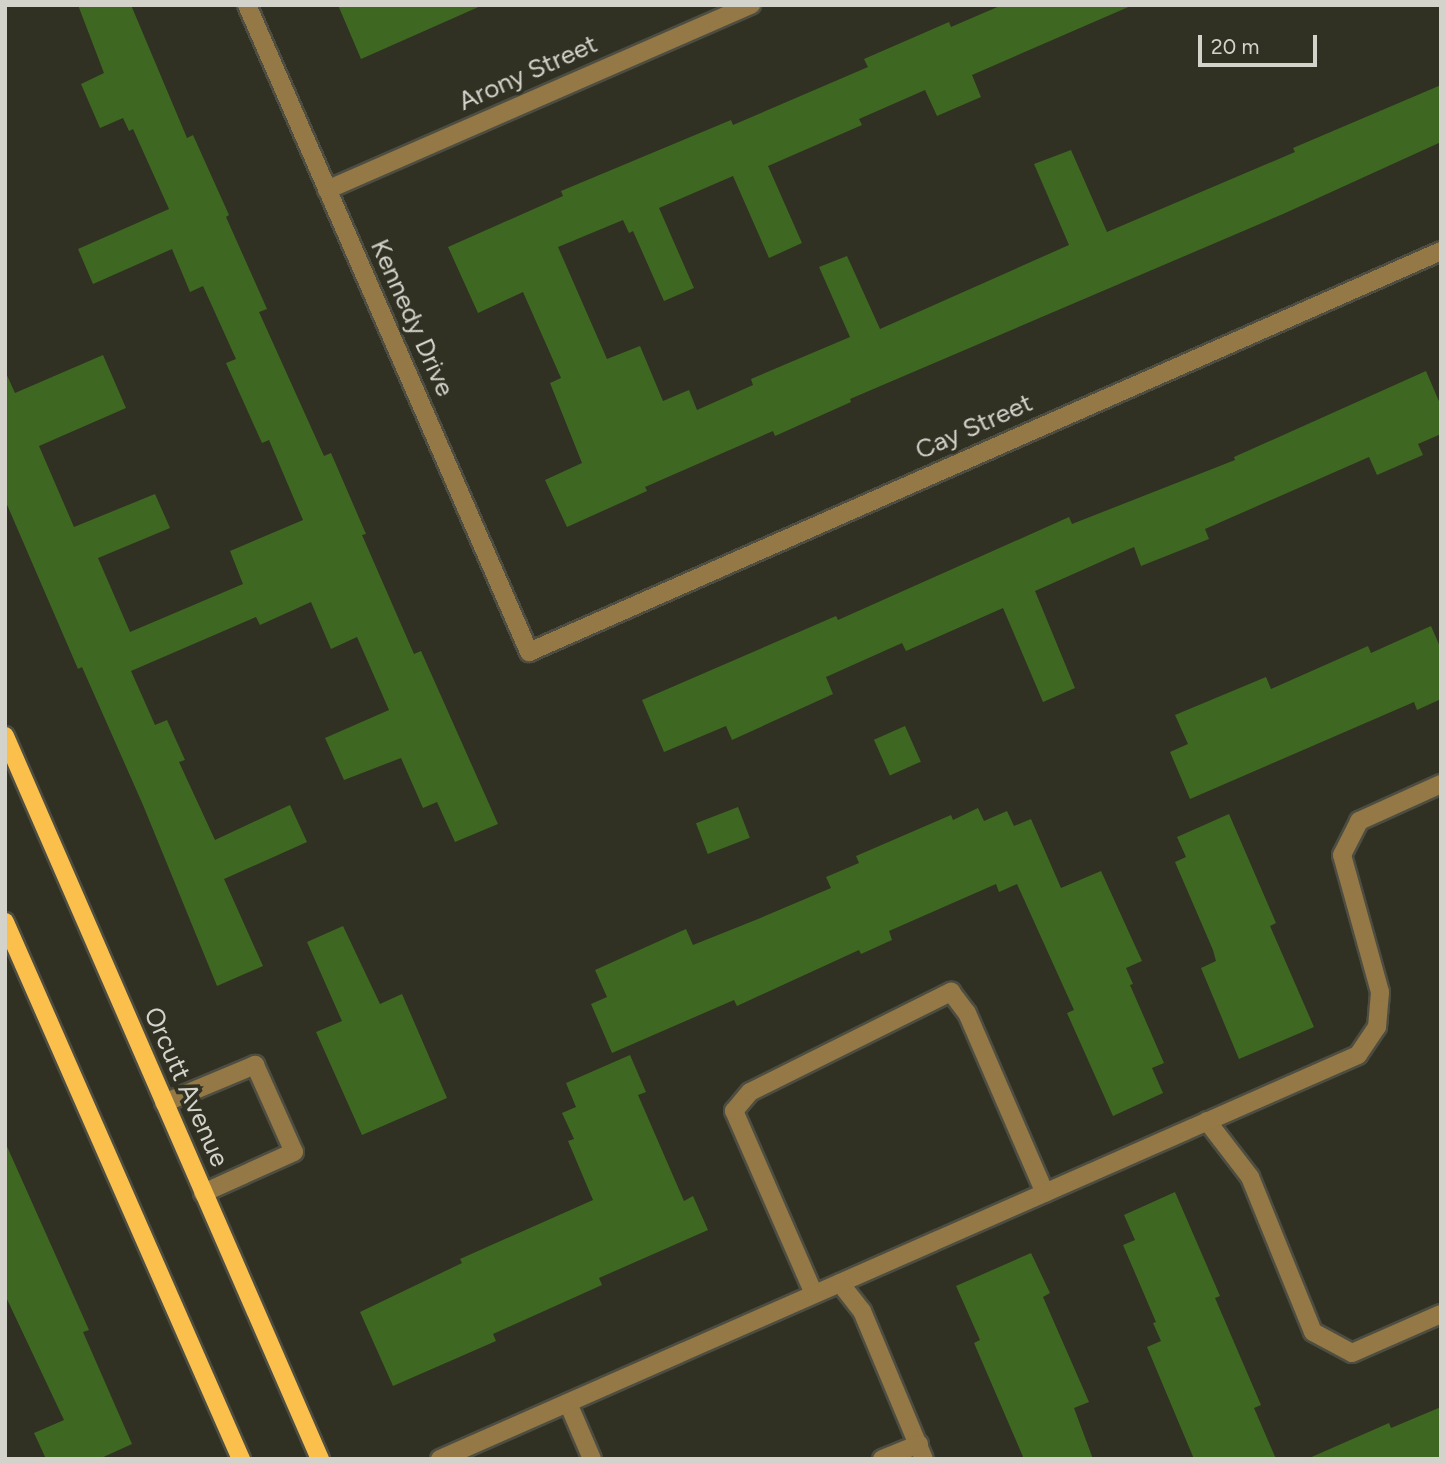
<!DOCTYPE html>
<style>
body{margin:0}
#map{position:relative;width:1446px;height:1464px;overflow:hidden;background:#303023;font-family:Figtree,sans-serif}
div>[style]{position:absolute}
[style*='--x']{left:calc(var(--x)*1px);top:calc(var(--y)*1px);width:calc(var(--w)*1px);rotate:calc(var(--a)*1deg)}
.building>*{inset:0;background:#3e6821;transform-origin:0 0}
.roads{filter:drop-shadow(2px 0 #4d4d41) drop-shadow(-2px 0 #4d4d41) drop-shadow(0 2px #4d4d41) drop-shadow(0 -2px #4d4d41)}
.minor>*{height:18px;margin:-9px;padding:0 9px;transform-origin:9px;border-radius:9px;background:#947845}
.major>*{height:18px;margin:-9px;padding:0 9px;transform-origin:9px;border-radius:9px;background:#fbbf4b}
span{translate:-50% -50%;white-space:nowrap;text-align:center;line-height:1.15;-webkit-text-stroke:7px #303023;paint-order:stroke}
.street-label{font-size:26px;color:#d3d3cb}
.frame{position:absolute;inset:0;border:7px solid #d3d3cb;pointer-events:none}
.scale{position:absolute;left:1198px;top:35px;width:119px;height:32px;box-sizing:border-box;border:4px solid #d3d3cb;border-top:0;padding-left:9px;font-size:21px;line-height:24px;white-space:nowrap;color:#d3d3cb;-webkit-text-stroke:5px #303023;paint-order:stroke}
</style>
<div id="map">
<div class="building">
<div style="clip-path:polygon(78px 5px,131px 5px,187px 138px,193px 135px,229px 215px,226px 217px,267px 309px,259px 312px,324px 456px,331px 453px,366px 534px,362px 535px,414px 654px,421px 651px,498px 824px,455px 842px,437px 802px,423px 808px,401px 758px,344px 780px,325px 738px,389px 710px,357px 637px,331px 649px,311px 602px,260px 625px,256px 617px,131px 671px,155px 725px,167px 720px,185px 760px,179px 762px,215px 840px,290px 805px,307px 842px,224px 879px,263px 966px,217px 986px,143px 805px,82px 667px,78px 669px,5px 500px,5px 371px,15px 393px,103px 355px,126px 408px,39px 446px,74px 527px,155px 494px,170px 528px,98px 558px,130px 632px,243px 584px,230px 551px,303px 520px,269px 440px,262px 443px,226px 363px,236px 359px,203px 286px,190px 292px,172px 249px,93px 284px,78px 249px,169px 209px,133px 129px,129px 131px,123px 118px,100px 128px,81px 84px,104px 73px)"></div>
<div style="clip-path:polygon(338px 5px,483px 5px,361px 59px)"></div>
<div style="clip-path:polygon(1002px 5px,1133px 5px,972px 75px,981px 97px,937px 116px,925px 90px,859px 119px,862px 125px,768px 166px,802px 243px,769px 258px,733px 176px,659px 208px,694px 288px,664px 301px,633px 231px,629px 233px,623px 220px,558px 247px,607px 359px,640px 346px,663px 401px,689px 390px,697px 410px,753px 385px,751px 379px,850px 337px,819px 267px,847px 256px,880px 329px,1069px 245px,1034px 164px,1071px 150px,1107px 232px,1295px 152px,1293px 148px,1441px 85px,1441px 142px,1283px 214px,850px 399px,851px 402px,775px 436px,773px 431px,645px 487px,647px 491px,567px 527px,545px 480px,582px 463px,550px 383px,561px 378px,523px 292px,478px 313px,448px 247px,563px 196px,561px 191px,731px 120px,733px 125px,868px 67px,864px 59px,949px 22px,951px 27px)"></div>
<div style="clip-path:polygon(1426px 371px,1441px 406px,1441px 434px,1418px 444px,1423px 455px,1377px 475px,1369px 457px,1205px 529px,1209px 539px,1141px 566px,1134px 547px,1035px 591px,1075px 688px,1043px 702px,1003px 608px,906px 651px,902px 643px,826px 677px,833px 694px,732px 740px,726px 726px,664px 752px,642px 700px,836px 616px,838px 620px,1069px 517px,1072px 524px,1235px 460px,1234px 457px)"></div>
<div style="clip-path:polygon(1431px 626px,1441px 649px,1441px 699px,1417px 710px,1414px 702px,1190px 799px,1170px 752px,1188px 744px,1175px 715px,1266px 677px,1271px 689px,1368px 646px,1371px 653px)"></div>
<div style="left:905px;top:726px;width:39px;height:34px;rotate:66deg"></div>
<div style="left:738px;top:807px;width:33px;height:45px;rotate:69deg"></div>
<div style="clip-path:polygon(978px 808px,984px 821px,1007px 811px,1014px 826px,1031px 819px,1061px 888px,1101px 871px,1142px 961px,1126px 968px,1133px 984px,1130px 985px,1164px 1063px,1152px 1068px,1163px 1093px,1113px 1116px,1067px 1013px,1074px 1010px,1017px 884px,999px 892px,996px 884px,889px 931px,892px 940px,861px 954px,859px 950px,737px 1006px,734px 1000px,612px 1053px,591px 1004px,607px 997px,595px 970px,686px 929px,693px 945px,758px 919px,831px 888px,826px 877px,859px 863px,856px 856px,951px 815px,953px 820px)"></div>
<div style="clip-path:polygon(1229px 814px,1276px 923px,1270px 926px,1314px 1027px,1239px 1059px,1201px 968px,1216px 961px,1213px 950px,1175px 862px,1186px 857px,1177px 837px)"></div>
<div style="clip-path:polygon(343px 926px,380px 1004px,402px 994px,447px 1098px,362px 1135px,316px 1032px,342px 1021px,307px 942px)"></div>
<div style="clip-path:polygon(630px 1055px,646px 1092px,638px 1095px,684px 1201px,693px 1196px,708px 1230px,599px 1278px,602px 1285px,493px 1334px,496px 1341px,393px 1386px,360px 1312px,462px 1263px,460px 1259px,593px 1200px,568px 1141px,574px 1139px,562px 1113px,576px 1107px,566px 1083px)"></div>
<div style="clip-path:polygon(5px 1142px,89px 1330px,83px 1332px,132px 1444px,99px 1459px,46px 1459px,34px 1433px,64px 1420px,5px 1295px)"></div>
<div style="clip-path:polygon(1175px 1192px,1220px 1296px,1215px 1298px,1261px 1405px,1254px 1408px,1276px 1459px,1194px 1459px,1147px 1347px,1161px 1341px,1153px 1323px,1156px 1322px,1123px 1245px,1135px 1240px,1124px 1215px)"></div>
<div style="clip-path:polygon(1031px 1253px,1050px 1293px,1043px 1297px,1089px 1402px,1074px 1408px,1093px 1459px,1024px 1459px,974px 1343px,980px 1340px,956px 1286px)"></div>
<div style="clip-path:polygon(1441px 1407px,1441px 1459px,1307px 1459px,1389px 1423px,1391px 1428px)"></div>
</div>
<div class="roads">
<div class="minor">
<div style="--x:247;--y:5;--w:706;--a:66.45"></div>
<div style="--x:529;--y:652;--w:996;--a:-23.73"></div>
<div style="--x:327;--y:190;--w:463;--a:-23.6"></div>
<div style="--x:164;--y:1103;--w:99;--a:-22.7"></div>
<div style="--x:255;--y:1065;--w:95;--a:65.9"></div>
<div style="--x:294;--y:1152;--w:100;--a:155.7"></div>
<div style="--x:1207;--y:1121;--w:71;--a:52.5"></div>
<div style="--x:1250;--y:1177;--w:167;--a:67.9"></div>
<div style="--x:1313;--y:1332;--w:44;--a:28.3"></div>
<div style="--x:1352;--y:1353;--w:97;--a:-23.7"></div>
<div style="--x:840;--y:1283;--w:36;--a:52"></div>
<div style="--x:862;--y:1311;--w:160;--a:67.3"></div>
<div style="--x:814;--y:1294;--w:200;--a:-113.6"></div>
<div style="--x:734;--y:1111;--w:25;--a:-50"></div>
<div style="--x:750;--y:1092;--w:225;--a:-26.5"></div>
<div style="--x:951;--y:992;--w:26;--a:53"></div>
<div style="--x:967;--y:1013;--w:196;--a:66.6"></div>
<div style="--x:568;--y:1403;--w:61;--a:66.8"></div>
<div style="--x:440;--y:1459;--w:1003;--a:-23.75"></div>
<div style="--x:1358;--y:1055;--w:34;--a:-56"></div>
<div style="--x:1377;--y:1027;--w:35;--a:-85"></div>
<div style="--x:1380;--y:992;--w:142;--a:-105.5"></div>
<div style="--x:1342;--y:855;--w:38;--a:-63"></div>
<div style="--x:1359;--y:821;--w:90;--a:-24.3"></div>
<div style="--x:882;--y:1459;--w:40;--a:-22"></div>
</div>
<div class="major">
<div style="--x:5;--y:736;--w:789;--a:66.46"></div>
<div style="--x:5;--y:922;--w:587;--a:66.28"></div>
</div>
</div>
<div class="street-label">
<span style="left:528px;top:73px;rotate:-24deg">Arony Street</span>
<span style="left:412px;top:318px;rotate:66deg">Kennedy Drive</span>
<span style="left:974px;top:427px;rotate:-24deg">Cay Street</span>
<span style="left:186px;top:1087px;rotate:66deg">Orcutt Avenue</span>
</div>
<div class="frame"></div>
<div class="scale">20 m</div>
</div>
